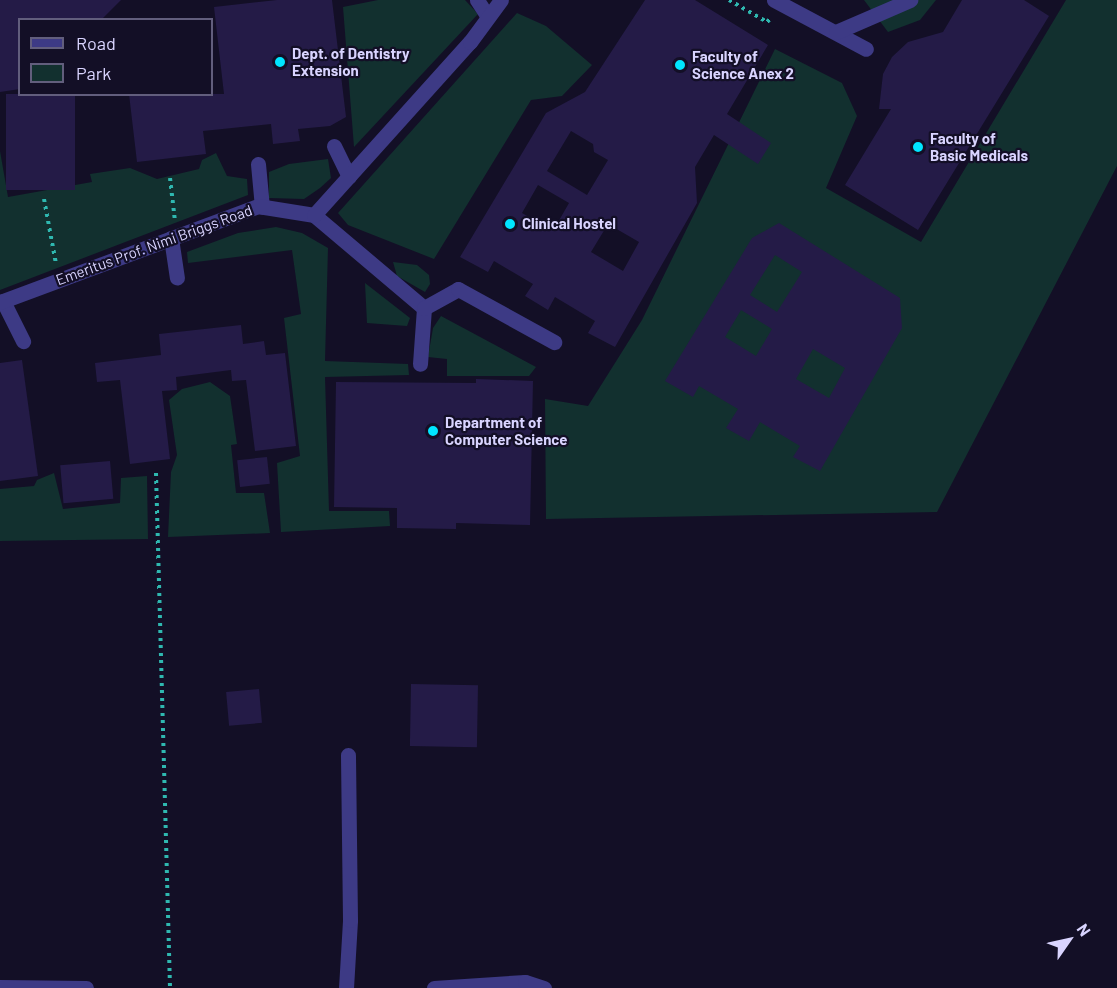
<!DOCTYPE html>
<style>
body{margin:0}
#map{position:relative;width:1117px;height:988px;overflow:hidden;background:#130f26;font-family:Barlow,sans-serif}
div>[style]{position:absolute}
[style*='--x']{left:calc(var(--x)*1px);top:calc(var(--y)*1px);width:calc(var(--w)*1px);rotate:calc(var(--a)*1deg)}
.green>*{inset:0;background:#12302f}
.building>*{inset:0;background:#241b47;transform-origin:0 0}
.path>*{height:4px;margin-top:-2px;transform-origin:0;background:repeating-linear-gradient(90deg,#2fb8b0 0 3px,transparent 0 7.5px)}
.minor>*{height:15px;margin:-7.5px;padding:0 7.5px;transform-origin:7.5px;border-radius:7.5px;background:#3d3a85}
.dots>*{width:16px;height:16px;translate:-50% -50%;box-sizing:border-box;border:3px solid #130f26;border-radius:50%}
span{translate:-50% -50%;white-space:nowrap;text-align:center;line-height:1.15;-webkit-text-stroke:4.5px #130f26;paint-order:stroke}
.poi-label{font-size:15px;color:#d9d4ff;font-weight:700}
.left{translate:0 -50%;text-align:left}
.street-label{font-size:15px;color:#d9d4ff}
.legend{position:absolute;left:18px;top:18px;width:195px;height:78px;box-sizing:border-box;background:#130f26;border:2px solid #625e7d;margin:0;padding:8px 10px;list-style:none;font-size:18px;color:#d9d4ff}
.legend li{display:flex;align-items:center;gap:12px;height:30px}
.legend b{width:30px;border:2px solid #625e7d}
.north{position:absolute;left:1039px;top:910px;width:60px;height:60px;-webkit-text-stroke:4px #130f26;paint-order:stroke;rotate:56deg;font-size:16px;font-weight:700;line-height:24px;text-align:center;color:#d9d4ff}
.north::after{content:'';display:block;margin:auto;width:21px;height:27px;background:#d9d4ff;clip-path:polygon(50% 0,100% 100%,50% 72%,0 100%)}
</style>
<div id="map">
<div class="green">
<div style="clip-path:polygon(378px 0,465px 0,478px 14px,354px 147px,343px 7px)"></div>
<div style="clip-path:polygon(864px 0,936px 0,920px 20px,888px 32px)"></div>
<div style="clip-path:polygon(1066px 0,1117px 0,1117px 166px,937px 512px,546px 519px,545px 399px,588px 406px,642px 320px,775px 49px,842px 83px,857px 116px,826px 188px,921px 242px)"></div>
<div style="clip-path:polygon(517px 13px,546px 26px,592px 65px,562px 96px,531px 100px,434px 259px,348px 225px,338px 213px)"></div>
<div style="clip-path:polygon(0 151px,8px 197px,92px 182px,90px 174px,130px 168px,157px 179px,199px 169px,202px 160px,216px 153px,227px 176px,247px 179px,248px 195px,0 290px)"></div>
<div style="clip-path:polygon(328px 159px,331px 178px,320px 188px,304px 199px,269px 198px,269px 172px,289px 164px)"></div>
<div style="clip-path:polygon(276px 227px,302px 233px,328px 248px,325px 361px,408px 364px,409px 375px,325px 377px,329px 511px,389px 511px,390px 526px,281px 532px,277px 463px,300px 456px,284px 318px,301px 314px,292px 250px,188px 263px,187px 252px,238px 233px)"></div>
<div style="clip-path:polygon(393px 262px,417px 265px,429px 275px,430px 284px,425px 292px,397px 276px)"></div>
<div style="clip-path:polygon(365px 283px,410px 318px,407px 326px,367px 323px)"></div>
<div style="clip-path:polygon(441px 316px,536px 367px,529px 376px,447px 376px,447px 359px,428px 357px,433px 328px)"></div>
<div style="clip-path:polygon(210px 382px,230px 396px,237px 444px,231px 445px,236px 493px,264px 493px,270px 533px,168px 537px,171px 472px,177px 455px,169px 400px,182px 389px)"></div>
<div style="clip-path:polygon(54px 473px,63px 509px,120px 503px,121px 478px,147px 476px,148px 539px,0 541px,0 489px,34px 486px,37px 480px)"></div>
</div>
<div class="building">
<div style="clip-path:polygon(0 0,121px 0,101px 20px,20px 20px,20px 89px,0 92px)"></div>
<div style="clip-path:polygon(277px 0,332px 0,346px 117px,330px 126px,298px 129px,300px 141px,273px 144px,271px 124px,203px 131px,206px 154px,137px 162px,129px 94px,224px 94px,214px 7px)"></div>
<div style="clip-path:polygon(evenodd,645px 0,695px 0,768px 45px,727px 114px,771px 143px,758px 164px,714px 135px,695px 167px,697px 203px,615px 347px,588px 333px,595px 321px,555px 297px,548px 310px,525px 296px,533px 284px,494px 261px,488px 272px,460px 257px,546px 113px,585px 92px,645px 0,571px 131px,593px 144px,594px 152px,608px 160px,587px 195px,547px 171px,571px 131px,645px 0,538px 185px,569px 203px,553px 231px,522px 213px,538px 185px,645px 0,608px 224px,639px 242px,623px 271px,591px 252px,608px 224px)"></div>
<div style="clip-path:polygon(962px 0,1024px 0,1049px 16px,918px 230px,845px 185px,891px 109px,879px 109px,883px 74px,892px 57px,908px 42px,943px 32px)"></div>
<div style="left:6px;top:94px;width:69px;height:96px"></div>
<div style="clip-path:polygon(evenodd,779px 223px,900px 298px,902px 328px,820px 471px,793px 457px,800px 446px,760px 422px,749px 441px,726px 428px,738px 409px,699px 386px,693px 397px,665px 381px,752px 238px,779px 223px,775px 255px,802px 272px,777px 312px,750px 295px,775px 255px,779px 223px,741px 310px,772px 329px,756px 356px,725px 337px,741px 310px,779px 223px,813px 349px,845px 368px,829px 398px,796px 379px,813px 349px)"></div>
<div style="clip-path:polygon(241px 325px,243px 344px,264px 341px,266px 355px,285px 353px,296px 446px,255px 451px,246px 380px,232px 381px,231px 370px,176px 377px,177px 390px,162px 391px,170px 459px,130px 464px,120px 380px,97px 382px,95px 363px,161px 355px,159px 334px)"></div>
<div style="clip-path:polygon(22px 360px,38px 476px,0 481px,0 363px)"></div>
<div style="clip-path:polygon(476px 379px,533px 381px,530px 525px,456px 523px,456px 529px,397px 528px,397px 508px,334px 507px,336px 382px,476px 383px)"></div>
<div style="left:267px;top:457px;width:27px;height:30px;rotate:84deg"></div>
<div style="left:110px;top:461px;width:38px;height:50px;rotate:85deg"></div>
<div style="left:411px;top:684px;width:67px;height:62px;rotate:1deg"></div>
<div style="left:259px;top:689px;width:34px;height:33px;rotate:85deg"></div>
</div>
<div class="path">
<div style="--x:729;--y:0;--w:44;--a:30.1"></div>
<div style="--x:767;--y:22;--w:6;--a:-45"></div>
<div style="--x:170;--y:178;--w:43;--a:83.4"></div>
<div style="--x:44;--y:199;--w:66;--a:79.5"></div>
<div style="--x:156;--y:473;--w:515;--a:88.44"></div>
</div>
<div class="minor">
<div style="--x:477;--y:0;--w:20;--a:57"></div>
<div style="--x:774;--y:0;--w:104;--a:28"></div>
<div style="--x:836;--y:32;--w:81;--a:-23.4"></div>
<div style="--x:334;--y:146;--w:34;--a:64"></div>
<div style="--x:258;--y:164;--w:43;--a:84.7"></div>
<div style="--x:314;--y:215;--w:144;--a:40.2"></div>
<div style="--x:424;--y:308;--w:56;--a:94.1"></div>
<div style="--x:171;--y:238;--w:40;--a:81.5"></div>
<div style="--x:3;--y:301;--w:45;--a:63.4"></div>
<div style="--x:0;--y:302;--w:275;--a:-20.4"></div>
<div style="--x:258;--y:206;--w:57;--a:9.1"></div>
<div style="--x:314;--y:215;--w:233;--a:-48"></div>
<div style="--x:470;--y:42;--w:52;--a:-53.6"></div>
<div style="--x:424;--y:308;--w:39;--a:-29"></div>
<div style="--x:458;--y:289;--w:110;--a:28.9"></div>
<div style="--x:0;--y:987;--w:86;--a:0.7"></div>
<div style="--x:346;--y:988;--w:68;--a:-86.6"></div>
<div style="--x:350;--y:920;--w:165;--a:-90.7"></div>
<div style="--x:434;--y:988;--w:91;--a:-3.8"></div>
<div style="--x:525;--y:982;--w:20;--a:18"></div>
</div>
<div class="dots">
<div style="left:280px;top:62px;background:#00e5ff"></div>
<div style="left:680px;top:65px;background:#00e5ff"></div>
<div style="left:918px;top:147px;background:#00e5ff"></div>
<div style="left:510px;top:224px;background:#00e5ff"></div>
<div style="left:433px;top:431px;background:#00e5ff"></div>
</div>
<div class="poi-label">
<span class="left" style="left:292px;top:62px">Dept. of Dentistry<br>Extension</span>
<span class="left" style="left:692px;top:65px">Faculty of<br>Science Anex 2</span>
<span class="left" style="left:930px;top:147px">Faculty of<br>Basic Medicals</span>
<span class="left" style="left:522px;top:224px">Clinical Hostel</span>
<span class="left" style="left:445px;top:431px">Department of<br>Computer Science</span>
</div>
<div class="street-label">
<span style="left:154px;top:245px;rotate:-20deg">Emeritus Prof. Nimi Briggs Road</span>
</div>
<ul class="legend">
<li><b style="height:8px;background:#3d3a85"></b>Road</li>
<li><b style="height:16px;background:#12302f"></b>Park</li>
</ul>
<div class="north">N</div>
</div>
